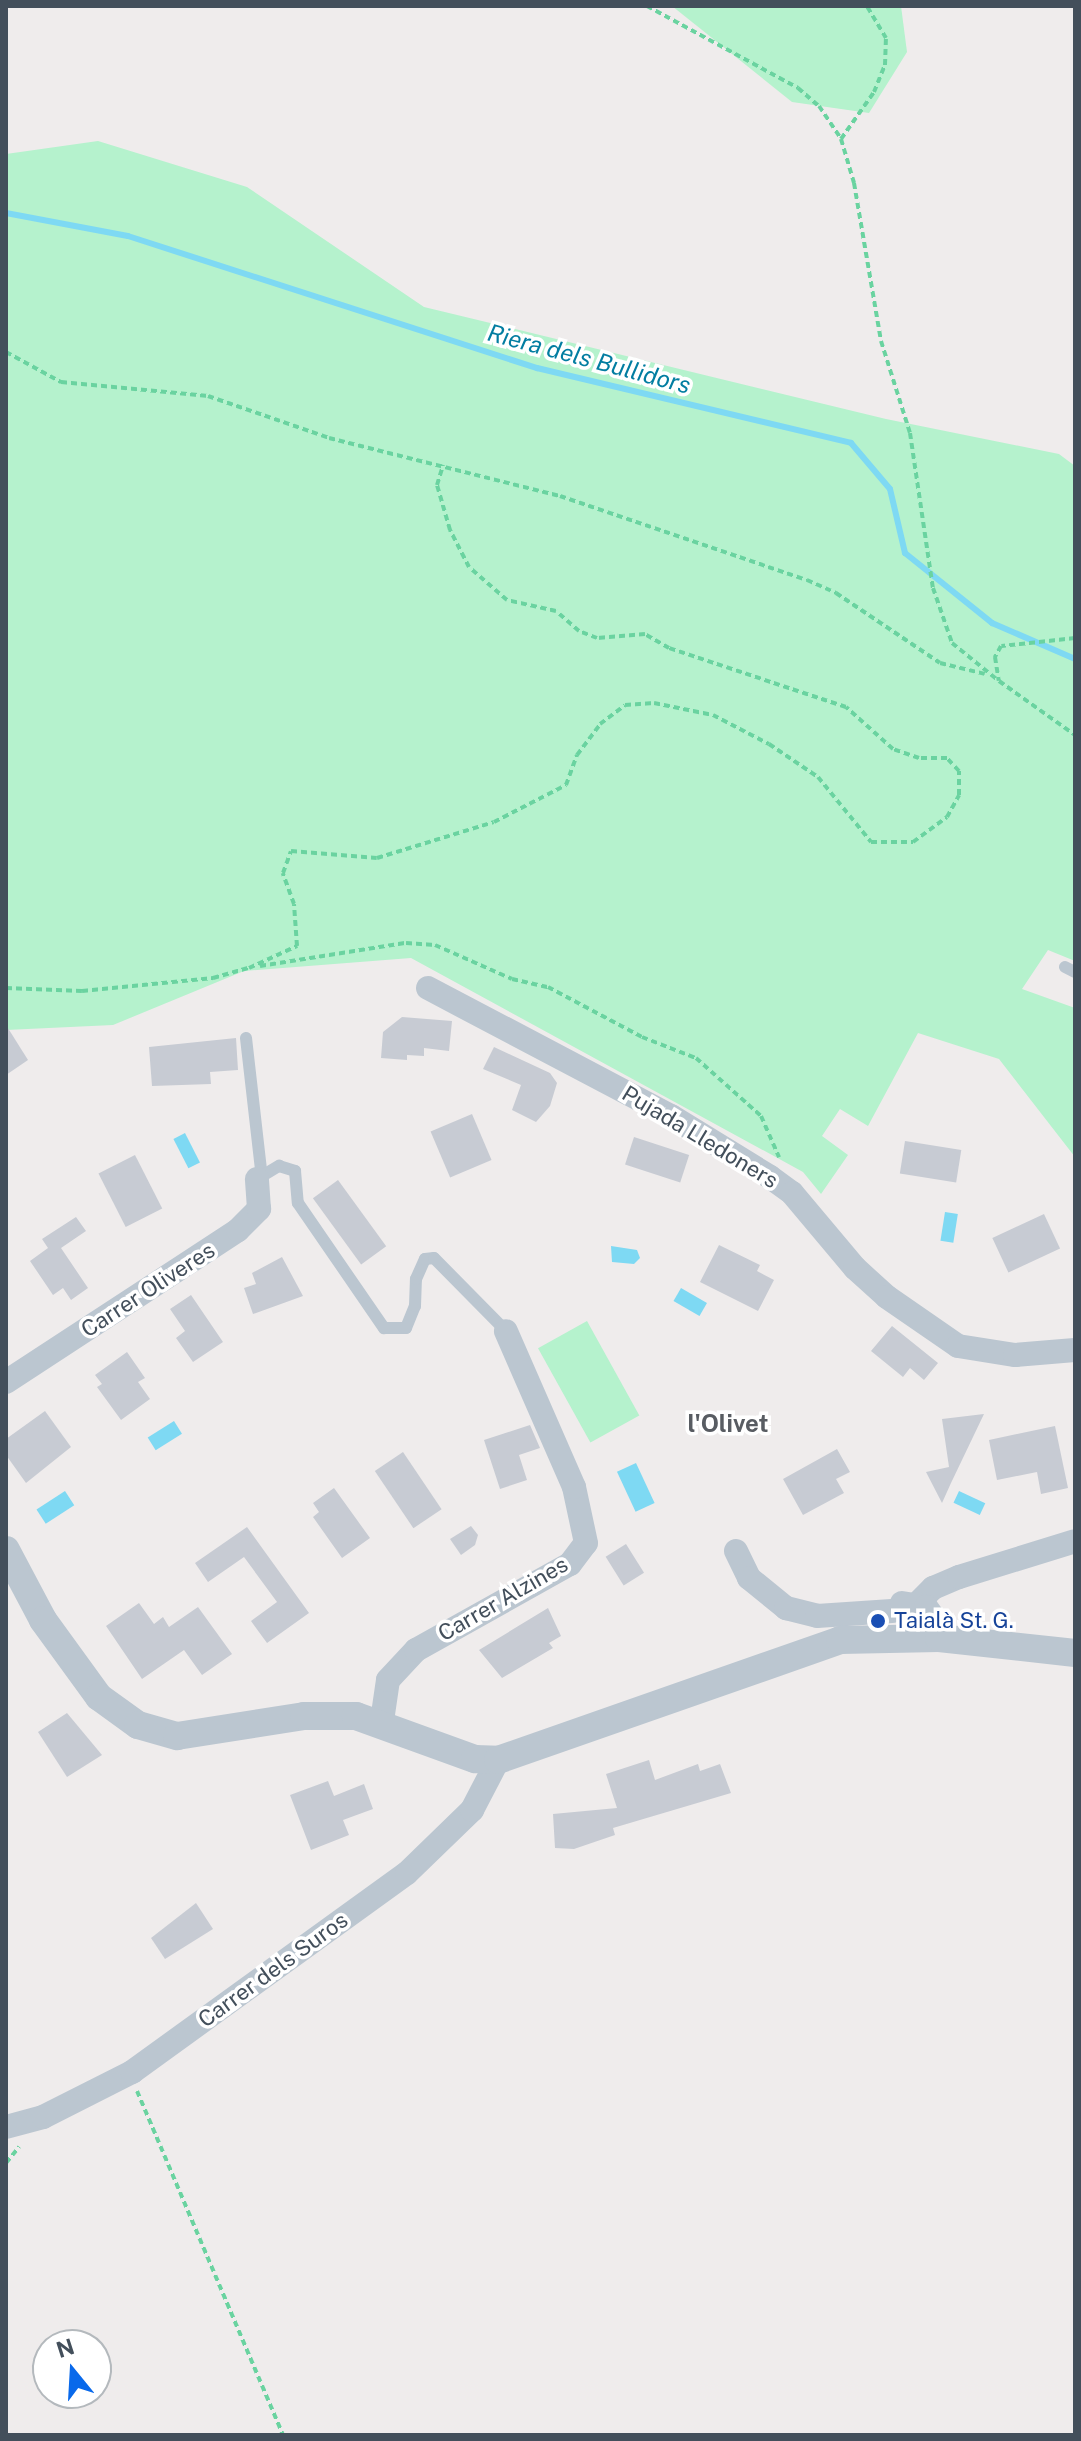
<!DOCTYPE html>
<meta charset="utf-8">
<style>
body{margin:0}
#map{position:relative;width:1081px;height:2441px;overflow:hidden;background:#efecec;font-family:"Public Sans",sans-serif}
div>[style]{position:absolute}
[style*='--x']{left:calc(var(--x)*1px);top:calc(var(--y)*1px);width:calc(var(--w)*1px);rotate:calc(var(--a)*1deg)}
.green>*{inset:0;background:#b5f2cd;transform-origin:0 0}
.water>*{inset:0;background:#7ed9f3;transform-origin:0 0}
.stream>*{height:6px;margin:-3px;padding:0 3px;transform-origin:3px;border-radius:3px;background:#7ed9f3}
.building>*{inset:0;background:#c7cbd3;transform-origin:0 0}
.path>*{height:4px;margin-top:-2px;transform-origin:0;background:repeating-linear-gradient(90deg,#6ad3a0 0 6px,transparent 0 10px)}
.service>*{height:12px;margin:-6px;padding:0 6px;transform-origin:6px;border-radius:6px;background:#bbc6d0}
.minor>*{height:24px;margin:-12px;padding:0 12px;transform-origin:12px;border-radius:12px;background:#bbc6d0}
.tertiary>*{height:28px;margin:-14px;padding:0 14px;transform-origin:14px;border-radius:14px;background:#bbc6d0}
.dots>*{width:22px;height:22px;translate:-50% -50%;box-sizing:border-box;border:4px solid #fff;border-radius:50%}
span{translate:-50% -50%;white-space:nowrap;text-align:center;line-height:1.15;-webkit-text-stroke:7px #fff;paint-order:stroke}
.street-label{font-size:22px;color:#434f5b}
.transit-label{font-size:22px;color:#164399}
.left{translate:0 -50%;text-align:left}
.water-label{font-size:24px;color:#027da1;font-style:italic}
.neighbourhood-label{font-size:24px;color:#585c62;font-weight:700}
.frame{position:absolute;inset:0;border:8px solid #434f5b;pointer-events:none}
.north{position:absolute;left:32px;top:2329px;width:80px;height:80px;box-sizing:border-box;background:#fff;border:2px solid #b4b9bd;border-radius:50%;rotate:342deg;font-size:22px;font-weight:700;line-height:32px;text-align:center;color:#434f5b}
.north::after{content:'';display:block;margin:auto;width:28px;height:36px;background:#0969eb;clip-path:polygon(50% 0,100% 100%,50% 72%,0 100%)}
</style>
<div id="map">
<div class="green">
<div style="clip-path:polygon(672px 6px,901px 6px,907px 52px,869px 113px,792px 102px)"></div>
<div style="clip-path:polygon(98px 141px,247px 187px,424px 307px,886px 419px,1059px 454px,1075px 466px,1075px 961px,1048px 950px,1022px 989px,1075px 1008px,1075px 1157px,999px 1059px,918px 1033px,868px 1126px,840px 1109px,822px 1136px,848px 1155px,821px 1194px,803px 1172px,411px 958px,244px 971px,113px 1025px,6px 1030px,6px 154px)"></div>
<div style="left:587px;top:1321px;width:108px;height:56px;rotate:61deg"></div>
</div>
<div class="water">
<div style="left:185px;top:1133px;width:33px;height:13px;rotate:63deg"></div>
<div style="left:945px;top:1212px;width:13px;height:29px;rotate:9deg"></div>
<div style="clip-path:polygon(611px 1246px,637px 1250px,640px 1258px,634px 1264px,612px 1262px)"></div>
<div style="left:681px;top:1288px;width:30px;height:15px;rotate:30deg"></div>
<div style="left:174px;top:1421px;width:15px;height:31px;rotate:58deg"></div>
<div style="left:636px;top:1463px;width:44px;height:21px;rotate:65deg"></div>
<div style="left:65px;top:1491px;width:17px;height:34px;rotate:57deg"></div>
<div style="left:959px;top:1491px;width:29px;height:13px;rotate:25deg"></div>
</div>
<div class="stream">
<div style="--x:6;--y:213;--w:124;--a:10.7"></div>
<div style="--x:128;--y:236;--w:430;--a:17.9"></div>
<div style="--x:537;--y:368;--w:323;--a:13.4"></div>
<div style="--x:851;--y:443;--w:60;--a:49.7"></div>
<div style="--x:890;--y:489;--w:66;--a:76.8"></div>
<div style="--x:905;--y:553;--w:112;--a:38.8"></div>
<div style="--x:992;--y:623;--w:90;--a:23.4"></div>
</div>
<div class="building">
<div style="clip-path:polygon(402px 1017px,452px 1021px,449px 1051px,424px 1048px,424px 1056px,407px 1055px,407px 1060px,381px 1058px,383px 1032px)"></div>
<div style="clip-path:polygon(6px 1025px,28px 1060px,6px 1075px)"></div>
<div style="clip-path:polygon(236px 1038px,238px 1070px,210px 1072px,211px 1084px,152px 1086px,149px 1047px)"></div>
<div style="clip-path:polygon(494px 1047px,550px 1073px,557px 1083px,550px 1106px,536px 1122px,512px 1110px,521px 1085px,483px 1069px)"></div>
<div style="left:472px;top:1114px;width:50px;height:45px;rotate:67deg"></div>
<div style="left:634px;top:1137px;width:58px;height:29px;rotate:18deg"></div>
<div style="left:905px;top:1141px;width:57px;height:33px;rotate:9deg"></div>
<div style="left:135px;top:1155px;width:60px;height:41px;rotate:63deg"></div>
<div style="left:338px;top:1180px;width:82px;height:31px;rotate:54deg"></div>
<div style="left:1044px;top:1214px;width:38px;height:57px;rotate:65deg"></div>
<div style="clip-path:polygon(76px 1217px,86px 1231px,61px 1248px,88px 1288px,71px 1300px,63px 1288px,53px 1295px,30px 1261px,48px 1248px,42px 1239px)"></div>
<div style="clip-path:polygon(719px 1245px,760px 1265px,757px 1271px,774px 1280px,758px 1311px,700px 1282px)"></div>
<div style="clip-path:polygon(282px 1257px,303px 1296px,253px 1314px,244px 1288px,256px 1284px,252px 1273px)"></div>
<div style="clip-path:polygon(191px 1295px,223px 1342px,193px 1362px,176px 1338px,185px 1331px,170px 1309px)"></div>
<div style="clip-path:polygon(892px 1326px,938px 1363px,924px 1380px,910px 1368px,903px 1377px,871px 1351px)"></div>
<div style="clip-path:polygon(127px 1352px,145px 1378px,138px 1382px,150px 1399px,121px 1420px,97px 1387px,102px 1384px,95px 1375px)"></div>
<div style="clip-path:polygon(45px 1411px,71px 1447px,26px 1483px,6px 1455px,6px 1439px)"></div>
<div style="clip-path:polygon(984px 1414px,951px 1483px,942px 1503px,926px 1472px,949px 1467px,942px 1419px)"></div>
<div style="clip-path:polygon(530px 1425px,540px 1448px,519px 1455px,527px 1480px,500px 1489px,484px 1440px)"></div>
<div style="clip-path:polygon(1055px 1426px,1068px 1488px,1041px 1494px,1037px 1472px,997px 1480px,989px 1440px)"></div>
<div style="clip-path:polygon(837px 1449px,850px 1472px,836px 1479px,844px 1493px,803px 1515px,783px 1479px)"></div>
<div style="left:403px;top:1452px;width:69px;height:34px;rotate:56deg"></div>
<div style="clip-path:polygon(334px 1488px,370px 1538px,342px 1558px,313px 1517px,319px 1512px,313px 1503px)"></div>
<div style="clip-path:polygon(471px 1526px,478px 1535px,475px 1545px,461px 1555px,450px 1539px)"></div>
<div style="clip-path:polygon(247px 1527px,309px 1613px,267px 1643px,251px 1621px,277px 1602px,244px 1557px,208px 1582px,195px 1563px)"></div>
<div style="left:626px;top:1544px;width:34px;height:24px;rotate:58deg"></div>
<div style="clip-path:polygon(139px 1603px,154px 1624px,163px 1617px,169px 1627px,198px 1607px,232px 1654px,202px 1675px,184px 1650px,142px 1679px,106px 1626px)"></div>
<div style="clip-path:polygon(548px 1608px,561px 1636px,549px 1643px,553px 1648px,502px 1678px,479px 1650px)"></div>
<div style="clip-path:polygon(67px 1713px,102px 1755px,67px 1777px,38px 1732px)"></div>
<div style="clip-path:polygon(649px 1760px,655px 1780px,698px 1764px,700px 1771px,720px 1764px,731px 1793px,613px 1828px,615px 1835px,574px 1849px,555px 1848px,553px 1814px,617px 1808px,606px 1774px)"></div>
<div style="clip-path:polygon(328px 1781px,334px 1796px,364px 1784px,373px 1809px,343px 1820px,349px 1835px,311px 1850px,290px 1795px)"></div>
<div style="clip-path:polygon(196px 1903px,213px 1929px,165px 1959px,151px 1938px)"></div>
</div>
<div class="path">
<div style="--x:647;--y:6;--w:172;--a:28.5"></div>
<div style="--x:798;--y:88;--w:28;--a:41"></div>
<div style="--x:819;--y:106;--w:40;--a:56"></div>
<div style="--x:841;--y:139;--w:46;--a:73.5"></div>
<div style="--x:854;--y:183;--w:160;--a:80.3"></div>
<div style="--x:881;--y:341;--w:96;--a:72.5"></div>
<div style="--x:910;--y:433;--w:157;--a:81.6"></div>
<div style="--x:933;--y:588;--w:58;--a:70.9"></div>
<div style="--x:952;--y:643;--w:60;--a:39"></div>
<div style="--x:841;--y:139;--w:57;--a:-54.9"></div>
<div style="--x:874;--y:92;--w:29;--a:-68"></div>
<div style="--x:885;--y:65;--w:27;--a:-88"></div>
<div style="--x:886;--y:38;--w:37;--a:-121"></div>
<div style="--x:6;--y:352;--w:63;--a:28.6"></div>
<div style="--x:61;--y:382;--w:148;--a:5.4"></div>
<div style="--x:208;--y:396;--w:128;--a:19.1"></div>
<div style="--x:329;--y:438;--w:238;--a:14.1"></div>
<div style="--x:560;--y:496;--w:261;--a:18.8"></div>
<div style="--x:807;--y:580;--w:32;--a:24"></div>
<div style="--x:836;--y:593;--w:125;--a:33.9"></div>
<div style="--x:940;--y:663;--w:46;--a:13.7"></div>
<div style="--x:1075;--y:638;--w:74;--a:173.8"></div>
<div style="--x:1001;--y:646;--w:13;--a:119"></div>
<div style="--x:995;--y:657;--w:24;--a:81"></div>
<div style="--x:999;--y:681;--w:93;--a:35.4"></div>
<div style="--x:260;--y:966;--w:148;--a:-9"></div>
<div style="--x:406;--y:943;--w:29;--a:4"></div>
<div style="--x:435;--y:945;--w:84;--a:23.8"></div>
<div style="--x:512;--y:979;--w:37;--a:13"></div>
<div style="--x:548;--y:987;--w:106;--a:28"></div>
<div style="--x:642;--y:1037;--w:58;--a:21.3"></div>
<div style="--x:696;--y:1058;--w:87;--a:41.7"></div>
<div style="--x:761;--y:1116;--w:45;--a:66.3"></div>
<div style="--x:249;--y:968;--w:53;--a:-24.6"></div>
<div style="--x:297;--y:946;--w:42;--a:-94.1"></div>
<div style="--x:294;--y:904;--w:33;--a:-110"></div>
<div style="--x:283;--y:873;--w:23;--a:-70"></div>
<div style="--x:291;--y:851;--w:86;--a:4.7"></div>
<div style="--x:377;--y:858;--w:122;--a:-17.1"></div>
<div style="--x:494;--y:822;--w:81;--a:-27.2"></div>
<div style="--x:566;--y:785;--w:32;--a:-70"></div>
<div style="--x:577;--y:755;--w:39;--a:-53"></div>
<div style="--x:600;--y:724;--w:31;--a:-37"></div>
<div style="--x:625;--y:705;--w:29;--a:-4"></div>
<div style="--x:654;--y:703;--w:60;--a:11.5"></div>
<div style="--x:713;--y:715;--w:63;--a:27.4"></div>
<div style="--x:769;--y:744;--w:59;--a:34"></div>
<div style="--x:818;--y:777;--w:84;--a:50.8"></div>
<div style="--x:871;--y:842;--w:42;--a:0"></div>
<div style="--x:913;--y:842;--w:42;--a:-36.3"></div>
<div style="--x:947;--y:817;--w:25;--a:-61"></div>
<div style="--x:959;--y:795;--w:24;--a:-90"></div>
<div style="--x:959;--y:771;--w:18;--a:-133"></div>
<div style="--x:947;--y:758;--w:28;--a:180"></div>
<div style="--x:919;--y:758;--w:28;--a:-161"></div>
<div style="--x:893;--y:749;--w:63;--a:-138.2"></div>
<div style="--x:846;--y:707;--w:187;--a:-161.6"></div>
<div style="--x:669;--y:648;--w:28;--a:-150"></div>
<div style="--x:645;--y:634;--w:48;--a:175.2"></div>
<div style="--x:597;--y:638;--w:19;--a:-159"></div>
<div style="--x:579;--y:631;--w:30;--a:-139"></div>
<div style="--x:556;--y:611;--w:50;--a:-167.3"></div>
<div style="--x:507;--y:600;--w:50;--a:-139"></div>
<div style="--x:469;--y:567;--w:42;--a:-117.2"></div>
<div style="--x:450;--y:530;--w:47;--a:-106.1"></div>
<div style="--x:437;--y:485;--w:21;--a:-73"></div>
<div style="--x:6;--y:988;--w:76;--a:2.3"></div>
<div style="--x:82;--y:991;--w:132;--a:-5.7"></div>
<div style="--x:213;--y:978;--w:40;--a:-16"></div>
<div style="--x:137;--y:2091;--w:374;--a:67"></div>
<div style="--x:6;--y:2163;--w:21;--a:-51"></div>
</div>
<div class="service">
<div style="--x:1065;--y:967;--w:11;--a:27"></div>
<div style="--x:246;--y:1038;--w:133;--a:83.5"></div>
<div style="--x:261;--y:1170;--w:10;--a:114"></div>
<div style="--x:257;--y:1179;--w:26;--a:-31"></div>
<div style="--x:279;--y:1166;--w:17;--a:17"></div>
<div style="--x:295;--y:1171;--w:32;--a:85"></div>
<div style="--x:298;--y:1203;--w:152;--a:55.5"></div>
<div style="--x:384;--y:1328;--w:22;--a:0"></div>
<div style="--x:406;--y:1328;--w:24;--a:-68"></div>
<div style="--x:415;--y:1306;--w:27;--a:-88"></div>
<div style="--x:416;--y:1279;--w:22;--a:-66"></div>
<div style="--x:425;--y:1259;--w:9;--a:-6"></div>
<div style="--x:434;--y:1258;--w:103;--a:45.4"></div>
</div>
<div class="minor">
<div style="--x:428;--y:988;--w:275;--a:27.8"></div>
<div style="--x:671;--y:1116;--w:116;--a:31.6"></div>
<div style="--x:770;--y:1177;--w:27;--a:36"></div>
<div style="--x:792;--y:1193;--w:98;--a:50"></div>
<div style="--x:855;--y:1268;--w:43;--a:42.2"></div>
<div style="--x:887;--y:1297;--w:86;--a:34.6"></div>
<div style="--x:958;--y:1346;--w:58;--a:9"></div>
<div style="--x:1015;--y:1355;--w:60;--a:-4.8"></div>
<div style="--x:6;--y:1382;--w:277;--a:-33.2"></div>
<div style="--x:238;--y:1230;--w:30;--a:-45"></div>
<div style="--x:259;--y:1209;--w:30;--a:-94"></div>
<div style="--x:736;--y:1551;--w:30;--a:64"></div>
<div style="--x:749;--y:1578;--w:48;--a:39"></div>
<div style="--x:786;--y:1608;--w:32;--a:14"></div>
<div style="--x:817;--y:1616;--w:75;--a:-3.8"></div>
<div style="--x:919;--y:1602;--w:20;--a:-45"></div>
<div style="--x:933;--y:1588;--w:28;--a:-23"></div>
<div style="--x:959;--y:1577;--w:121;--a:-17.2"></div>
<div style="--x:902;--y:1603;--w:24;--a:9"></div>
<div style="--x:926;--y:1607;--w:17;--a:54"></div>
<div style="--x:936;--y:1621;--w:17;--a:80"></div>
<div style="--x:382;--y:1721;--w:41;--a:-81.7"></div>
<div style="--x:388;--y:1680;--w:41;--a:-47"></div>
<div style="--x:416;--y:1650;--w:176;--a:-29.2"></div>
<div style="--x:570;--y:1564;--w:26;--a:-53"></div>
<div style="--x:586;--y:1543;--w:57;--a:-102.1"></div>
<div style="--x:574;--y:1487;--w:170;--a:-113.6"></div>
<div style="--x:6;--y:2127;--w:38;--a:-15"></div>
<div style="--x:43;--y:2117;--w:100;--a:-26.8"></div>
<div style="--x:132;--y:2072;--w:339;--a:-35.9"></div>
<div style="--x:407;--y:1873;--w:91;--a:-44.1"></div>
<div style="--x:472;--y:1810;--w:56;--a:-62.5"></div>
</div>
<div class="tertiary">
<div style="--x:6;--y:1550;--w:79;--a:62.1"></div>
<div style="--x:43;--y:1620;--w:95;--a:54"></div>
<div style="--x:99;--y:1697;--w:48;--a:35.7"></div>
<div style="--x:138;--y:1725;--w:41;--a:15.8"></div>
<div style="--x:177;--y:1736;--w:129;--a:-8.9"></div>
<div style="--x:304;--y:1716;--w:52;--a:0"></div>
<div style="--x:356;--y:1716;--w:127;--a:19.9"></div>
<div style="--x:475;--y:1759;--w:23;--a:2"></div>
<div style="--x:498;--y:1760;--w:362;--a:-19.3"></div>
<div style="--x:840;--y:1640;--w:99;--a:-1.2"></div>
<div style="--x:939;--y:1638;--w:137;--a:6.3"></div>
</div>
<div class="dots">
<div style="left:878px;top:1621px;background:#1a4fb4"></div>
</div>
<div class="street-label">
<span style="left:700px;top:1137px;rotate:31deg">Pujada Lledoners</span>
<span style="left:148px;top:1290px;rotate:-33deg">Carrer Oliveres</span>
<span style="left:503px;top:1599px;rotate:-30deg">Carrer Alzines</span>
<span style="left:273px;top:1970px;rotate:-36deg">Carrer dels Suros</span>
</div>
<div class="transit-label">
<span class="left" style="left:894px;top:1621px">Taialà St. G.</span>
</div>
<div class="water-label">
<span style="left:589px;top:359px;rotate:15deg">Riera dels Bullidors</span>
</div>
<div class="neighbourhood-label">
<span style="left:728px;top:1424px">l'Olivet</span>
</div>
<div class="frame"></div>
<div class="north">N</div>
</div>
